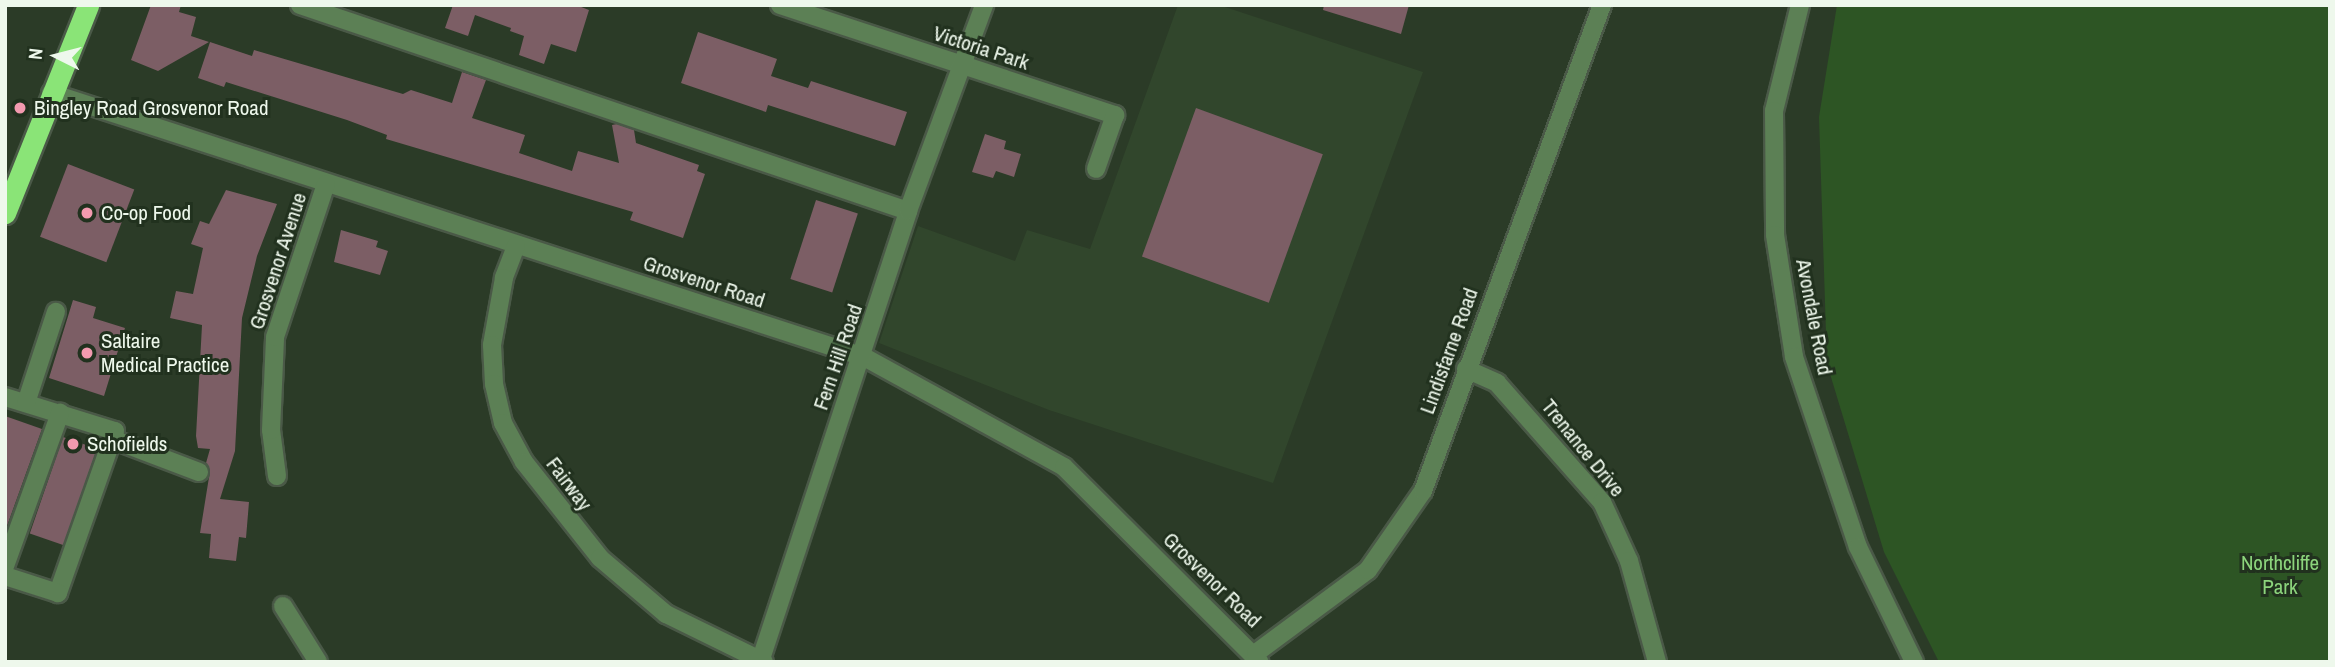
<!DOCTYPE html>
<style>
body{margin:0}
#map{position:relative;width:2335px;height:667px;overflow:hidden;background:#2b3b27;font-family:"Archivo Narrow",sans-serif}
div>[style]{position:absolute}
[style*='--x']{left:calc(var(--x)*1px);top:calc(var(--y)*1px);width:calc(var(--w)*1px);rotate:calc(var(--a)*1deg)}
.built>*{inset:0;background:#31462c}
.green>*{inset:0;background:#2d5524}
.building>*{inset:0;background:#7c5e65;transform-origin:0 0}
.roads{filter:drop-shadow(2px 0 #4a5947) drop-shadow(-2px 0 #4a5947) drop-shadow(0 2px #4a5947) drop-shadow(0 -2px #4a5947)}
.minor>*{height:18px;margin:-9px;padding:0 9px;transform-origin:9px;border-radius:9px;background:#5c8055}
.highway>*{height:21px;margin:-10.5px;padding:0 10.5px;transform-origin:10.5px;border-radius:10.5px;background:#8ae477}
.dots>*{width:19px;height:19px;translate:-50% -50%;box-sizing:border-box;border:4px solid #21311e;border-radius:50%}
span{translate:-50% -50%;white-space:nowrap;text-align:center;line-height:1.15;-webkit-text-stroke:6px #21311e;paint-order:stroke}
.street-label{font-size:21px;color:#eef8ec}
.poi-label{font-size:21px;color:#eef8ec}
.left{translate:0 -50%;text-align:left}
.park-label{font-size:21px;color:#8cd47c}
.frame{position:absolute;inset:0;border:7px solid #eef8ec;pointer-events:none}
.north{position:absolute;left:21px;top:21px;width:70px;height:70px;-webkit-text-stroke:5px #21311e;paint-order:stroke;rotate:276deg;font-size:19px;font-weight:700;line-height:28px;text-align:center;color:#eef8ec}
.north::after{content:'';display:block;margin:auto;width:24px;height:32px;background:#eef8ec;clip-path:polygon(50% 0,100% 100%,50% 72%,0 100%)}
</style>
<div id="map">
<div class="built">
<div style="clip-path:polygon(1178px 5px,1219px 5px,1423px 72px,1273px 483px,1049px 410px,879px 343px,918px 226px,1015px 261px,1027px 230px,1090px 249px)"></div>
</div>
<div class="green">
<div style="clip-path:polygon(1837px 5px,2330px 5px,2330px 662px,1939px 662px,1884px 552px,1827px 364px,1819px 117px)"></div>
</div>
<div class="building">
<div style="clip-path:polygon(151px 5px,181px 5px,179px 12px,196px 17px,191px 36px,209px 42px,158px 71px,131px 60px)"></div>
<div style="clip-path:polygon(453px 5px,576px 5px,589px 10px,576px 52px,551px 44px,544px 64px,519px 55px,524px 36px,510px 31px,511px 28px,475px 15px,468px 36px,445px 28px)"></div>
<div style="clip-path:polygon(1324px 5px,1409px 5px,1401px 34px,1323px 10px)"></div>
<div style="clip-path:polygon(698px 32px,777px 59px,771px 76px,808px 88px,811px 81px,907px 112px,895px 146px,768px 105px,766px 112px,681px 83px)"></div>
<div style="clip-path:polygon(210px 42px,252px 56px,254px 50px,403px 94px,411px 90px,452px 103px,462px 72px,486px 80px,472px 118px,525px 135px,519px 153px,572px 171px,578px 151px,619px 163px,612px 125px,617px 124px,634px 130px,636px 143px,699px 165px,697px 171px,705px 174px,683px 238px,630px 220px,633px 212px,386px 139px,387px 135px,347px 120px,226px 82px,224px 87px,198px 78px)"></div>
<div style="left:1196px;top:108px;width:135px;height:158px;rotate:20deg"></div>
<div style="clip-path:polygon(985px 134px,1006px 141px,1004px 149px,1021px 154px,1014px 177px,996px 171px,993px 178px,972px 172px)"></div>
<div style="left:68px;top:164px;width:71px;height:78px;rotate:21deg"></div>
<div style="clip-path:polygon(226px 190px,277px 204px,257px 256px,242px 318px,235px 451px,220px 499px,249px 502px,246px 538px,239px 537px,236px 561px,209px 558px,211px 534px,200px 533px,210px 471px,206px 463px,210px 449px,198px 448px,196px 436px,202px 325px,170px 318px,176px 291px,193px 294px,203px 248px,191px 244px,200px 221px,209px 224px)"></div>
<div style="left:816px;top:200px;width:44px;height:83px;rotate:18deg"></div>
<div style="clip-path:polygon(341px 230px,378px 241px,376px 247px,388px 251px,380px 275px,334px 262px)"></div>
<div style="clip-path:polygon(73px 300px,96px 307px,93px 318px,125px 328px,104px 396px,49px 378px)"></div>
<div style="clip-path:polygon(5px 416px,42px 429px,7px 526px,5px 525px)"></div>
<div style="left:63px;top:437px;width:36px;height:102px;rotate:19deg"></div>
</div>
<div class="roads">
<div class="minor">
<div style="--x:300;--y:5;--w:642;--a:18.72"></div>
<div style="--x:780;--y:5;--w:353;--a:18.2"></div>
<div style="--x:1115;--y:115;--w:57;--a:109.4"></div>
<div style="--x:1800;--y:5;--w:109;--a:103.8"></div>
<div style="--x:1774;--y:111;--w:124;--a:89.5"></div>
<div style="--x:1775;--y:235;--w:123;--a:81.1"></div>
<div style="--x:1794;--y:357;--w:200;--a:71.4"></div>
<div style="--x:1858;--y:547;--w:128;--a:64"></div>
<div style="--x:51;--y:93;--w:855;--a:17.99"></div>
<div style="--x:864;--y:357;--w:228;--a:28.8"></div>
<div style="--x:1064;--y:467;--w:276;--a:44.9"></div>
<div style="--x:516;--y:246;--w:34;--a:111"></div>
<div style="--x:504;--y:278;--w:68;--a:100.2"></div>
<div style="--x:492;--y:345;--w:39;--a:87"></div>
<div style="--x:494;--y:384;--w:40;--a:77"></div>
<div style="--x:503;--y:423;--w:44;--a:61.7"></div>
<div style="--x:524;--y:462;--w:122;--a:51.6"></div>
<div style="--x:600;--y:558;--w:87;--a:40.3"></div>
<div style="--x:666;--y:614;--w:109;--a:26.1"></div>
<div style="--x:1466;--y:369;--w:34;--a:24"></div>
<div style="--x:1497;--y:383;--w:159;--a:48.6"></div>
<div style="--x:1602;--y:502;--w:65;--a:65.4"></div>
<div style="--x:1629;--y:561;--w:105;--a:74.5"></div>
<div style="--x:5;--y:397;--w:115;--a:17.2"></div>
<div style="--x:115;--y:431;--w:172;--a:109.4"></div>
<div style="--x:58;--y:593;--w:56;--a:-162.2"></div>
<div style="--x:26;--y:403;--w:96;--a:-71.8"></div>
<div style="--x:112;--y:439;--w:93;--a:20.8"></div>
<div style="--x:277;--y:476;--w:46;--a:-97.4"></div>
<div style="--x:271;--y:430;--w:93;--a:-87.5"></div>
<div style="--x:275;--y:337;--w:161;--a:-71.6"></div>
<div style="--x:5;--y:566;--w:163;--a:-70.2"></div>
<div style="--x:283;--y:606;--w:66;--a:58"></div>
<div style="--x:1256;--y:653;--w:139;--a:-36.5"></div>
<div style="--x:1368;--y:570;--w:96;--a:-55.2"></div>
<div style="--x:1423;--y:491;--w:518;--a:-69.78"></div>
<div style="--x:760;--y:662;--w:475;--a:-71.8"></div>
<div style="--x:908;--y:211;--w:220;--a:-69.7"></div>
</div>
<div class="highway">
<div style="--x:5;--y:213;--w:224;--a:-68.2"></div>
</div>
</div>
<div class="dots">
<div style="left:20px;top:108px;background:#f29aaf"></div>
<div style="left:87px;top:213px;background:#f29aaf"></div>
<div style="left:87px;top:353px;background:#f29aaf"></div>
<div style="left:73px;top:444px;background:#f29aaf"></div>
</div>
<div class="street-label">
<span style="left:981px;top:48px;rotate:18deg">Victoria Park</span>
<span style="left:278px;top:261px;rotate:-72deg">Grosvenor Avenue</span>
<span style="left:704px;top:282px;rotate:18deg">Grosvenor Road</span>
<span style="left:1814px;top:317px;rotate:79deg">Avondale Road</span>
<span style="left:1449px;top:351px;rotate:-70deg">Lindisfarne Road</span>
<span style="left:838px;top:357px;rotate:-71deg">Fern Hill Road</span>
<span style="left:1583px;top:448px;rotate:51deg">Trenance Drive</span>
<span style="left:569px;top:484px;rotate:53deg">Fairway</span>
<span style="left:1212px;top:580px;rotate:44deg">Grosvenor Road</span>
</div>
<div class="poi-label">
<span class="left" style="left:34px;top:108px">Bingley Road Grosvenor Road</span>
<span class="left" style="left:101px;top:213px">Co-op Food</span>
<span class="left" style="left:101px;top:353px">Saltaire<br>Medical Practice</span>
<span class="left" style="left:87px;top:444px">Schofields</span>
</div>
<div class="park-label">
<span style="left:2280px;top:575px">Northcliffe<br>Park</span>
</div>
<div class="frame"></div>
<div class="north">N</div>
</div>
